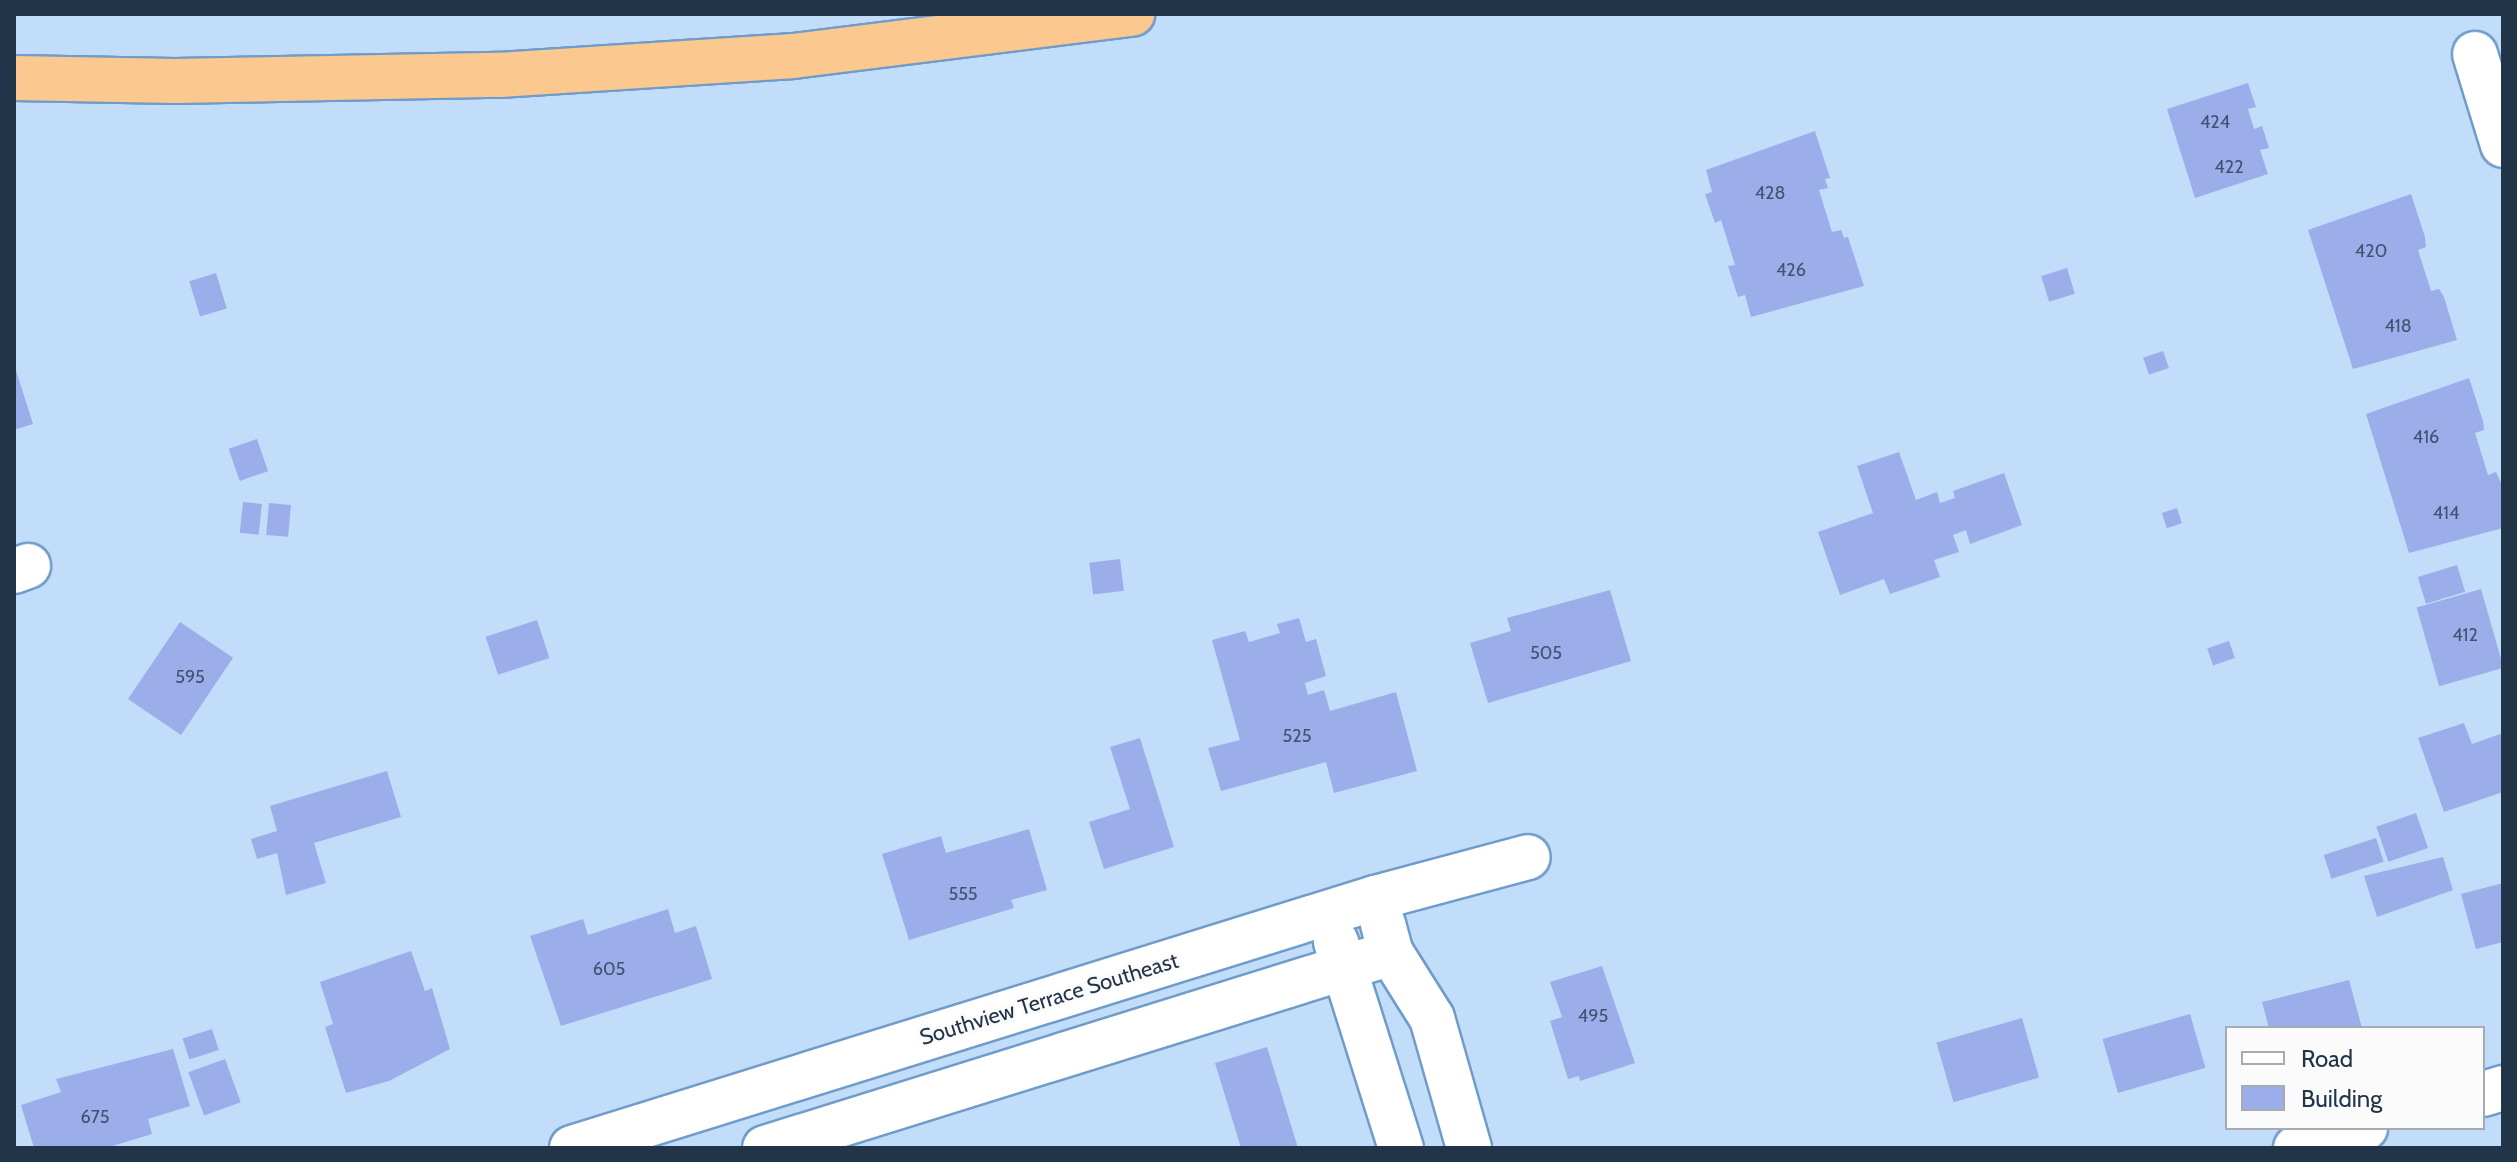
<!DOCTYPE html>
<style>
body{margin:0}
#map{position:relative;width:2517px;height:1162px;overflow:hidden;background:#c2ddfa;font-family:Cabin,sans-serif}
div>[style]{position:absolute}
[style*='--x']{left:calc(var(--x)*1px);top:calc(var(--y)*1px);width:calc(var(--w)*1px);rotate:calc(var(--a)*1deg)}
.building>*{inset:0;background:#9baeea;transform-origin:0 0}
.roads{filter:drop-shadow(2px 0 #709cc9) drop-shadow(-2px 0 #709cc9) drop-shadow(0 2px #709cc9) drop-shadow(0 -2px #709cc9)}
.minor>*{height:44px;margin:-22px;padding:0 22px;transform-origin:22px;border-radius:22px;background:#fff}
.motorway>*{height:44px;margin:-22px;padding:0 22px;transform-origin:22px;border-radius:22px;background:#fbc98f}
span{translate:-50% -50%;white-space:nowrap;text-align:center;line-height:1.15;-webkit-text-stroke:6px #fbfbfb;paint-order:stroke}
.number-label{font-size:18px;color:#405270}
.number-label span{-webkit-text-stroke-width:0}
.street-label{font-size:22px;color:#223447}
.frame{position:absolute;inset:0;border:16px solid #223447;pointer-events:none}
.legend{position:absolute;left:2225px;top:1026px;width:260px;height:104px;box-sizing:border-box;background:#fbfbfb;border:2px solid #a4abb3;margin:0;padding:10px 14px;list-style:none;font-size:24px;color:#223447}
.legend li{display:flex;align-items:center;gap:16px;height:40px}
.legend b{width:40px;border:2px solid #a4abb3}
</style>
<div id="map">
<div class="building">
<div style="clip-path:polygon(2248px 83px,2256px 107px,2248px 109px,2254px 129px,2262px 126px,2269px 148px,2260px 150px,2268px 174px,2195px 198px,2167px 109px)"></div>
<div style="clip-path:polygon(1815px 131px,1830px 178px,1825px 179px,1828px 188px,1819px 190px,1832px 232px,1841px 230px,1844px 238px,1848px 237px,1864px 286px,1751px 317px,1745px 295px,1738px 297px,1728px 266px,1735px 265px,1721px 220px,1715px 223px,1705px 194px,1712px 192px,1706px 170px)"></div>
<div style="clip-path:polygon(2411px 194px,2425px 237px,2426px 247px,2418px 250px,2431px 291px,2439px 289px,2444px 297px,2457px 340px,2353px 369px,2308px 230px)"></div>
<div style="left:2067px;top:268px;width:27px;height:27px;rotate:73deg"></div>
<div style="left:216px;top:273px;width:37px;height:28px;rotate:73deg"></div>
<div style="left:2163px;top:351px;width:18px;height:21px;rotate:71deg"></div>
<div style="clip-path:polygon(14px 364px,33px 424px,14px 430px)"></div>
<div style="clip-path:polygon(2469px 378px,2483px 421px,2484px 430px,2475px 433px,2488px 475px,2496px 472px,2503px 487px,2503px 528px,2409px 553px,2366px 414px)"></div>
<div style="left:257px;top:439px;width:34px;height:30px;rotate:71deg"></div>
<div style="clip-path:polygon(1899px 452px,1916px 500px,1937px 492px,1940px 503px,1955px 498px,1953px 491px,2004px 473px,2022px 525px,1970px 544px,1966px 530px,1953px 535px,1959px 552px,1934px 560px,1940px 577px,1890px 594px,1884px 579px,1840px 595px,1818px 532px,1873px 513px,1857px 466px)"></div>
<div style="left:243px;top:502px;width:19px;height:31px;rotate:6deg"></div>
<div style="left:269px;top:503px;width:22px;height:32px;rotate:5deg"></div>
<div style="left:2177px;top:508px;width:16px;height:16px;rotate:72deg"></div>
<div style="left:1120px;top:559px;width:32px;height:31px;rotate:83deg"></div>
<div style="left:2457px;top:565px;width:28px;height:41px;rotate:73deg"></div>
<div style="left:2481px;top:589px;width:82px;height:67px;rotate:74deg"></div>
<div style="clip-path:polygon(1610px 590px,1631px 661px,1488px 703px,1470px 643px,1511px 631px,1507px 618px)"></div>
<div style="clip-path:polygon(1299px 618px,1306px 642px,1316px 639px,1326px 676px,1305px 683px,1308px 695px,1324px 690px,1330px 711px,1396px 692px,1417px 771px,1334px 793px,1326px 762px,1221px 791px,1208px 748px,1240px 740px,1212px 640px,1245px 631px,1249px 642px,1280px 633px,1277px 624px)"></div>
<div style="left:537px;top:620px;width:40px;height:54px;rotate:72deg"></div>
<div style="left:180px;top:622px;width:64px;height:93px;rotate:34deg"></div>
<div style="left:2229px;top:641px;width:18px;height:23px;rotate:71deg"></div>
<div style="clip-path:polygon(2464px 723px,2472px 744px,2503px 733px,2503px 792px,2444px 812px,2418px 738px)"></div>
<div style="clip-path:polygon(1140px 738px,1174px 847px,1104px 869px,1089px 822px,1130px 809px,1110px 747px)"></div>
<div style="clip-path:polygon(387px 771px,401px 817px,314px 843px,326px 883px,286px 895px,277px 853px,257px 859px,251px 839px,277px 831px,270px 806px)"></div>
<div style="left:2416px;top:813px;width:37px;height:42px;rotate:71deg"></div>
<div style="clip-path:polygon(1029px 829px,1047px 890px,1011px 900px,1014px 908px,909px 940px,882px 854px,941px 836px,946px 853px)"></div>
<div style="left:2376px;top:838px;width:25px;height:55px;rotate:72deg"></div>
<div style="clip-path:polygon(2443px 857px,2453px 890px,2377px 917px,2364px 876px)"></div>
<div style="clip-path:polygon(2503px 883px,2503px 942px,2476px 949px,2461px 894px)"></div>
<div style="clip-path:polygon(668px 909px,675px 933px,696px 926px,712px 979px,561px 1026px,530px 936px,583px 919px,588px 935px)"></div>
<div style="clip-path:polygon(411px 951px,425px 991px,432px 988px,450px 1049px,389px 1081px,346px 1093px,325px 1027px,333px 1024px,320px 982px)"></div>
<div style="clip-path:polygon(1602px 966px,1635px 1063px,1580px 1081px,1579px 1076px,1568px 1079px,1550px 1021px,1562px 1017px,1550px 982px)"></div>
<div style="clip-path:polygon(2349px 980px,2362px 1028px,2269px 1028px,2262px 1002px)"></div>
<div style="left:2190px;top:1014px;width:56px;height:91px;rotate:74deg"></div>
<div style="left:2022px;top:1018px;width:62px;height:89px;rotate:74deg"></div>
<div style="left:212px;top:1029px;width:22px;height:31px;rotate:72deg"></div>
<div style="clip-path:polygon(1267px 1047px,1298px 1148px,1241px 1148px,1215px 1063px)"></div>
<div style="clip-path:polygon(173px 1049px,190px 1106px,148px 1119px,152px 1134px,106px 1148px,34px 1148px,21px 1105px,61px 1092px,56px 1079px)"></div>
<div style="left:225px;top:1059px;width:46px;height:39px;rotate:70deg"></div>
</div>
<div class="roads">
<div class="minor">
<div style="--x:2475;--y:54;--w:95;--a:72.9"></div>
<div style="--x:14;--y:571;--w:15;--a:-20"></div>
<div style="--x:1383;--y:924;--w:30;--a:75"></div>
<div style="--x:1391;--y:953;--w:77;--a:57.8"></div>
<div style="--x:1432;--y:1018;--w:135;--a:74.1"></div>
<div style="--x:1336;--y:942;--w:216;--a:72.5"></div>
<div style="--x:2483;--y:1094;--w:21;--a:-17"></div>
<div style="--x:572;--y:1148;--w:841;--a:-17.29"></div>
<div style="--x:1375;--y:898;--w:158;--a:-15"></div>
<div style="--x:765;--y:1148;--w:656;--a:-17.3"></div>
<div style="--x:2296;--y:1148;--w:72;--a:-16.2"></div>
</div>
<div class="motorway">
<div style="--x:14;--y:78;--w:161;--a:1.1"></div>
<div style="--x:175;--y:81;--w:324;--a:-1.1"></div>
<div style="--x:499;--y:75;--w:295;--a:-3.7"></div>
<div style="--x:793;--y:56;--w:342;--a:-7.1"></div>
</div>
</div>
<div class="number-label">
<span style="left:2215px;top:122px">424</span>
<span style="left:2229px;top:167px">422</span>
<span style="left:1770px;top:193px">428</span>
<span style="left:2371px;top:251px">420</span>
<span style="left:1791px;top:270px">426</span>
<span style="left:2398px;top:326px">418</span>
<span style="left:2426px;top:437px">416</span>
<span style="left:2446px;top:513px">414</span>
<span style="left:2465px;top:635px">412</span>
<span style="left:1546px;top:653px">505</span>
<span style="left:190px;top:677px">595</span>
<span style="left:1297px;top:736px">525</span>
<span style="left:963px;top:894px">555</span>
<span style="left:609px;top:969px">605</span>
<span style="left:1593px;top:1016px">495</span>
<span style="left:95px;top:1117px">675</span>
</div>
<div class="street-label">
<span style="left:1049px;top:999px;rotate:-17deg">Southview Terrace Southeast</span>
</div>
<div class="frame"></div>
<ul class="legend">
<li><b style="height:10px;background:#fff"></b>Road</li>
<li><b style="height:22px;background:#9baeea"></b>Building</li>
</ul>
</div>
